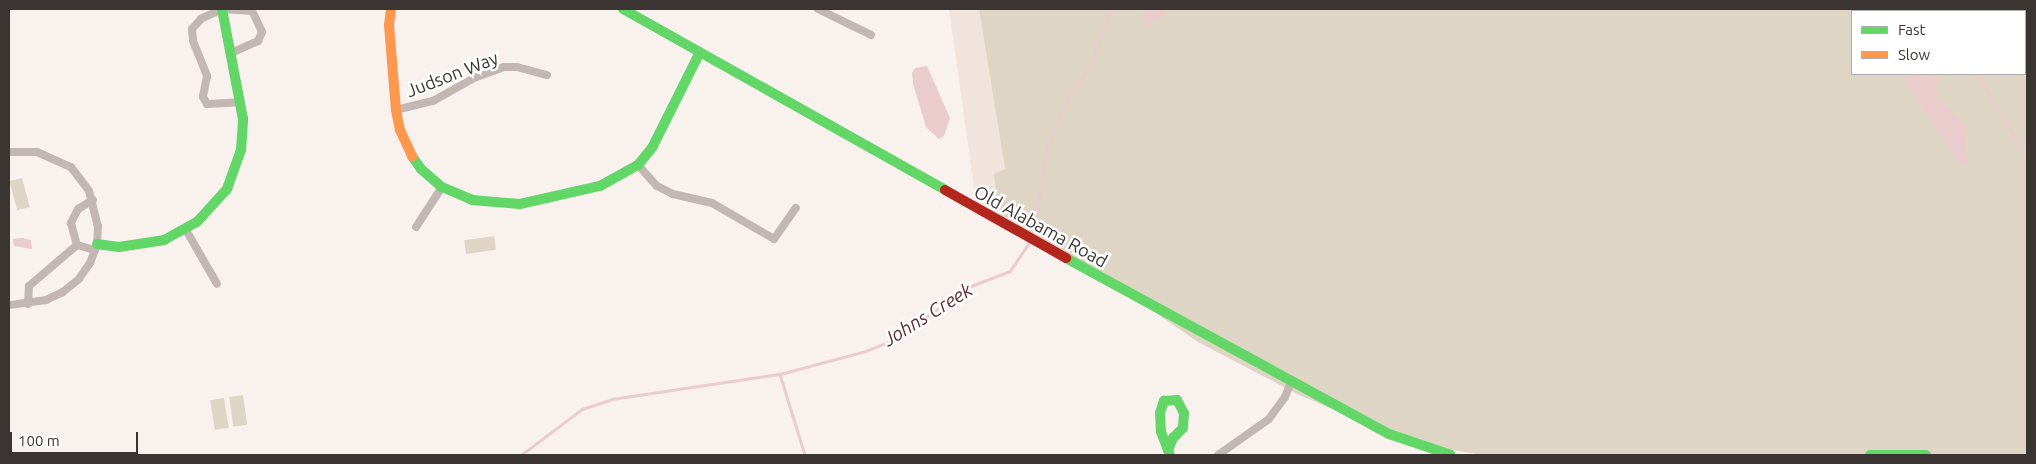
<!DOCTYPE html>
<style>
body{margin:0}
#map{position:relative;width:2036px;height:464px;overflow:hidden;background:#f8f1ee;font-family:Ubuntu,sans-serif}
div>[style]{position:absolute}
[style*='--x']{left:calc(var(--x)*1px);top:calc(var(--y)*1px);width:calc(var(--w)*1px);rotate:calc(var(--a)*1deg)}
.built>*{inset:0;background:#f1e4dc}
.green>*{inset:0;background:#dfd5c4;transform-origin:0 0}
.water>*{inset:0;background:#eacccc}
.stream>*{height:2.5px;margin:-1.25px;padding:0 1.25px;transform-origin:1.25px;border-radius:1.25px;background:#eacccc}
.street>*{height:8px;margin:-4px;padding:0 4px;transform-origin:4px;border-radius:4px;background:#c3b7b4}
.fast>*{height:10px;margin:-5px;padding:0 5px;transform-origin:5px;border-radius:5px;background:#63d668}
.slow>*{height:10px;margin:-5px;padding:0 5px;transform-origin:5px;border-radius:5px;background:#ff974d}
.jam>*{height:10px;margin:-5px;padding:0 5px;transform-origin:5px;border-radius:5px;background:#b3261e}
span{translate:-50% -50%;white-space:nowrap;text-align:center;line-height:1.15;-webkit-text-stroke:5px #fff;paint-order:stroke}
.street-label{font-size:18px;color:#3a3532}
.water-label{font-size:19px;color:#5c272d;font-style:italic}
.frame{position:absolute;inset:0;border:10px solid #3a3532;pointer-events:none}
.legend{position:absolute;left:1851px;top:10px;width:175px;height:65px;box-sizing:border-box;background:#fff;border:1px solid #b0aead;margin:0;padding:6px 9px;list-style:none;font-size:15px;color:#3a3532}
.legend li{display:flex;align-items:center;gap:10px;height:25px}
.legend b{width:25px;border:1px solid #b0aead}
.scale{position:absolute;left:10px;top:432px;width:128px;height:22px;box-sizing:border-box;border:2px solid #3a3532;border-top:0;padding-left:6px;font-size:15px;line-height:18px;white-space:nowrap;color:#3a3532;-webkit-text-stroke:4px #fff;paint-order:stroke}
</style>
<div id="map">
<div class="built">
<div style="clip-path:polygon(949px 9px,979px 9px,1005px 169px,994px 175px,1005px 225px,977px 209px)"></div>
</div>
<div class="green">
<div style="clip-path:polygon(evenodd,979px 9px,2027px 9px,2027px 455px,1482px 455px,1411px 443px,1297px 394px,1198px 342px,1084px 264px,1000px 227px,994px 174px,1005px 169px,979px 9px,1852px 11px,2025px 11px,2025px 74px,1852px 74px,1852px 11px)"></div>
<div style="left:22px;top:178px;width:30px;height:13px;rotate:75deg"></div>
<div style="left:494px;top:236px;width:14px;height:30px;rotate:82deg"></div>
<div style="left:243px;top:395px;width:30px;height:14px;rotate:82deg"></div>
<div style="left:224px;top:398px;width:30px;height:14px;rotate:81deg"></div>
</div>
<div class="water">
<div style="clip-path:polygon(1145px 9px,1165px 9px,1165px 10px,1163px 16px,1148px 25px,1143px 17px)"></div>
<div style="clip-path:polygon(927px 66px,950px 118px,944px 136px,939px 139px,926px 127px,913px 84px,912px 73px,915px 68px)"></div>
<div style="clip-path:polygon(1905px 74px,1939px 74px,1935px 91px,1941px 103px,1962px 122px,1966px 134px,1967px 164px,1961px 165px,1908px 86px)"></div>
<div style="clip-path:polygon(22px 238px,31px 240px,32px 249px,14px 246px,13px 239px)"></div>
</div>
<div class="stream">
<div style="--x:1944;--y:9;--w:2;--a:63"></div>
<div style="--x:1977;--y:74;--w:96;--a:58.6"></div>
<div style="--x:1033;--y:236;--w:89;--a:-81"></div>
<div style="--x:1047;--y:148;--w:55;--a:-67.6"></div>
<div style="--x:1068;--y:97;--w:39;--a:-54"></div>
<div style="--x:1091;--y:65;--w:59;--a:-71.3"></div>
<div style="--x:780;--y:374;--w:85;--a:72.8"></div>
<div style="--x:521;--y:455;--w:76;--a:-37"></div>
<div style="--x:582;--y:409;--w:32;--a:-18"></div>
<div style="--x:612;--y:399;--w:170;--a:-8.5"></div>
<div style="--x:780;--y:374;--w:89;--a:-15"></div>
<div style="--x:866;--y:351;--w:31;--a:-22"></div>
<div style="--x:895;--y:339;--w:93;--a:-34.9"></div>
<div style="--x:971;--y:286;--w:42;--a:-21"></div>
<div style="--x:1010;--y:271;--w:36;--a:-56"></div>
</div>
<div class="street">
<div style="--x:818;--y:9;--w:59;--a:26.1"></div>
<div style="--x:231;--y:53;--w:30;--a:-24"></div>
<div style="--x:258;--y:41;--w:10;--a:-66"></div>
<div style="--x:262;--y:32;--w:23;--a:-115"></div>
<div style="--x:252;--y:11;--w:30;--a:-176"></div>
<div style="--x:222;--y:9;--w:23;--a:155"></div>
<div style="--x:201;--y:19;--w:13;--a:132"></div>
<div style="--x:192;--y:29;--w:12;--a:85"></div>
<div style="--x:193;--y:41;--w:38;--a:68"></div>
<div style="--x:207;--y:76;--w:21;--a:101"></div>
<div style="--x:203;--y:97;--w:8;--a:60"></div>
<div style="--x:207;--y:104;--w:34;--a:-3"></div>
<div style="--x:396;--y:110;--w:38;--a:-14"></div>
<div style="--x:433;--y:101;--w:47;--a:-29.3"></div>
<div style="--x:474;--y:78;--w:32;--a:-20"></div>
<div style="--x:504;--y:67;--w:13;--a:0"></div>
<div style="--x:517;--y:67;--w:31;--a:15"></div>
<div style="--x:9;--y:152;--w:28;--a:0"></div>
<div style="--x:37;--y:152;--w:37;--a:24"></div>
<div style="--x:71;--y:167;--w:30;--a:53"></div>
<div style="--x:89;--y:191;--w:36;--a:76"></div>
<div style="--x:98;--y:226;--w:18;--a:93"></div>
<div style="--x:97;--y:244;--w:20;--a:110"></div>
<div style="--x:90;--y:263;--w:19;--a:125"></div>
<div style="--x:79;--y:279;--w:21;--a:141"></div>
<div style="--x:63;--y:292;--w:19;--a:155"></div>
<div style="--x:46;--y:300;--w:37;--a:172"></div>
<div style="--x:638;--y:165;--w:28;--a:48"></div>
<div style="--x:657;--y:186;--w:18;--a:27"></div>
<div style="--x:673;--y:194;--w:40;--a:13"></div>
<div style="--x:712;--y:203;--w:72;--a:30.1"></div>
<div style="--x:774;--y:239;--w:38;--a:-55"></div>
<div style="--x:93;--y:200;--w:17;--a:149"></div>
<div style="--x:78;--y:209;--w:16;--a:117"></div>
<div style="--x:71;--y:223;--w:23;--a:75"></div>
<div style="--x:77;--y:245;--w:19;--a:16"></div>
<div style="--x:416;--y:227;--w:48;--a:-57"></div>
<div style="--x:186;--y:230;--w:62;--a:60.1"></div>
<div style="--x:28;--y:304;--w:18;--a:-87"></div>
<div style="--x:29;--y:286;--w:63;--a:-40.5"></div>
<div style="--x:1218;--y:455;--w:62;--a:-35.2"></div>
<div style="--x:1269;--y:419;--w:27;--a:-54"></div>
<div style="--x:1285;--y:397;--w:16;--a:-68"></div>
</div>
<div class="fast">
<div style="--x:623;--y:9;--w:369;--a:29.3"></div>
<div style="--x:412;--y:156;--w:16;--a:55"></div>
<div style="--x:421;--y:169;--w:28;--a:41"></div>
<div style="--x:442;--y:187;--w:33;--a:23"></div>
<div style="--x:472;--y:200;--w:48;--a:4.8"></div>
<div style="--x:520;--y:204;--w:82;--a:-12.7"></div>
<div style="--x:600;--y:186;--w:43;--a:-28.9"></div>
<div style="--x:638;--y:165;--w:22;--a:-51"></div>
<div style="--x:652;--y:148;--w:107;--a:-63.4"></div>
<div style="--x:97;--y:244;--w:22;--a:8"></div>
<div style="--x:119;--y:247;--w:46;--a:-8.8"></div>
<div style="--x:164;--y:240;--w:38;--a:-29"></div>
<div style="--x:197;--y:222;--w:45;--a:-47.7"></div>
<div style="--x:227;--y:189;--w:41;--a:-70.3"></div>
<div style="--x:241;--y:150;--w:31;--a:-86"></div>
<div style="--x:243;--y:119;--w:112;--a:-100.8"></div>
<div style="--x:1066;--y:258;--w:368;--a:28.6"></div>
<div style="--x:1389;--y:434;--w:65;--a:18.7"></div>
<div style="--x:1168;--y:450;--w:19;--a:-111"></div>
<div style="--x:1161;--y:432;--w:19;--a:-93"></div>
<div style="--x:1160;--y:413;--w:13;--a:-72"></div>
<div style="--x:1164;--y:401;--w:13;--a:-4"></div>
<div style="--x:1177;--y:400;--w:15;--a:62"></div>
<div style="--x:1184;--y:413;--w:15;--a:94"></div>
<div style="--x:1183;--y:428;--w:14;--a:135"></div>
<div style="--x:1173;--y:438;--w:13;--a:113"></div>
<div style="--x:1168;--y:450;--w:5;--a:68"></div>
<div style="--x:1870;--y:455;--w:56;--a:0"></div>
</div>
<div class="slow">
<div style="--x:391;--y:9;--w:16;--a:97"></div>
<div style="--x:389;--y:25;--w:85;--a:85.3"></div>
<div style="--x:396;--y:110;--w:20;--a:79"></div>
<div style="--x:400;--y:130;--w:29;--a:65"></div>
</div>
<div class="jam">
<div style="--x:945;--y:190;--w:139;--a:29.3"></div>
</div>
<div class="street-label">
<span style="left:452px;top:74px;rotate:-21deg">Judson Way</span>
<span style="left:1041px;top:226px;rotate:29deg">Old Alabama Road</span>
</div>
<div class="water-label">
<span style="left:928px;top:315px;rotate:-32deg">Johns Creek</span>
</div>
<div class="frame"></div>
<ul class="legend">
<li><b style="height:6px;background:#63d668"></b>Fast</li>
<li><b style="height:6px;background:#ff974d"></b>Slow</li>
</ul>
<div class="scale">100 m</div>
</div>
